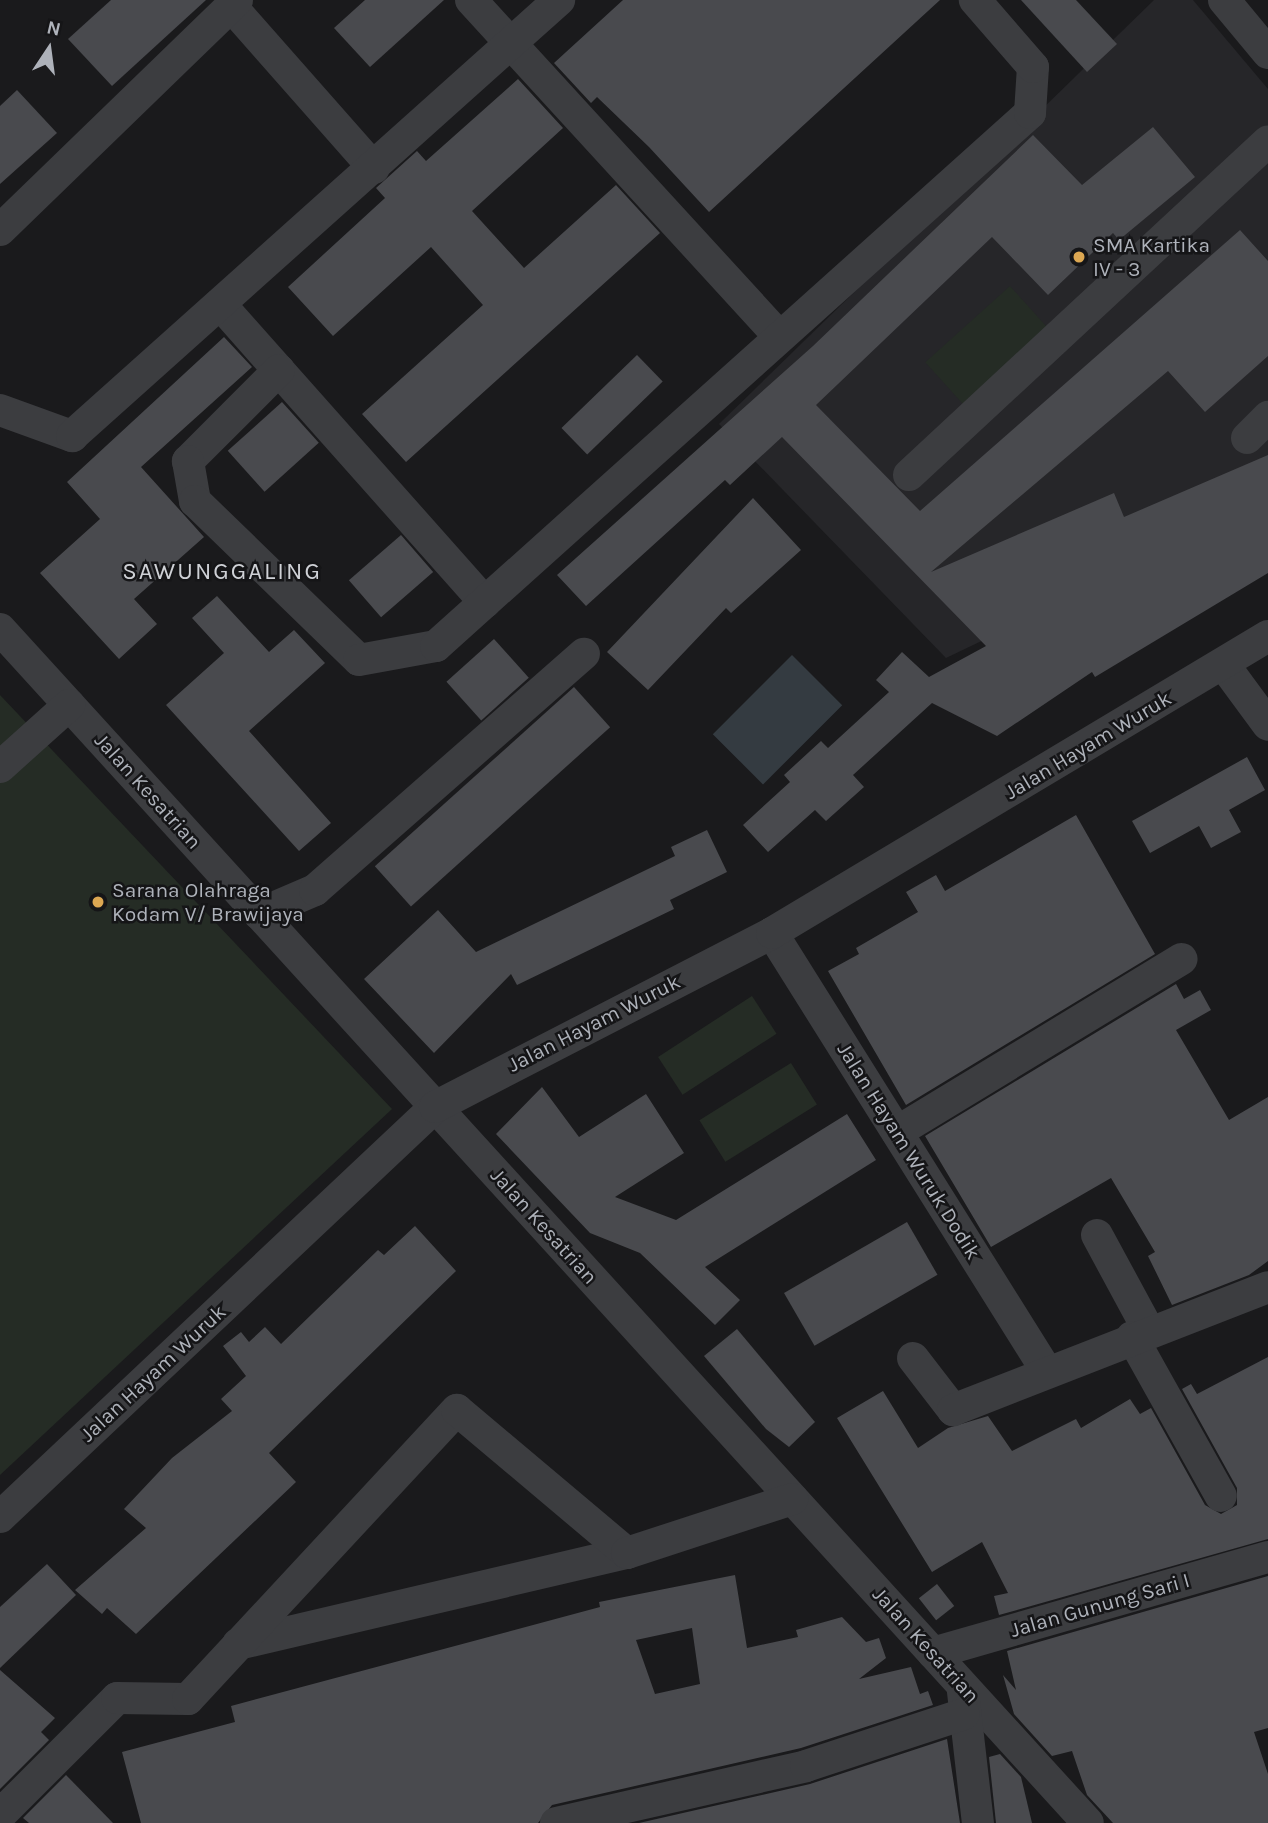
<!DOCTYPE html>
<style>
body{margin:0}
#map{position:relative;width:1268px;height:1823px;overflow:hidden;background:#1a1a1c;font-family:Karla,sans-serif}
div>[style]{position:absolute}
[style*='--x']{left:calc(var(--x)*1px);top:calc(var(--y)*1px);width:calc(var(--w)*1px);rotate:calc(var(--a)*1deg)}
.built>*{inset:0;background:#262629}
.green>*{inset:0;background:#252c25;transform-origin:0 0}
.water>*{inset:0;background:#343b41;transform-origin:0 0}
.building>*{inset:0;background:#494a4e;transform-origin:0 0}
.minor>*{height:32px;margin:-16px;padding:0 16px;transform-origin:16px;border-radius:16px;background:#3c3d40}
.dots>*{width:19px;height:19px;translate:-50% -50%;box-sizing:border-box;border:4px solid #151517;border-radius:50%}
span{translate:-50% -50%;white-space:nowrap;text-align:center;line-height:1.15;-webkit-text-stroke:5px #151517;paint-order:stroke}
.poi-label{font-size:21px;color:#aeb2ba}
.left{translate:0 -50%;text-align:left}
.street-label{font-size:21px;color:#aeb2ba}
.quarter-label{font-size:24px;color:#cfd1d6;letter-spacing:2px}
.north{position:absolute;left:14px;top:14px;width:70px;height:70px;-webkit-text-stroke:5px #151517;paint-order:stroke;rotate:13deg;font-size:19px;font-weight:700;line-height:28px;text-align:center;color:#aeb2ba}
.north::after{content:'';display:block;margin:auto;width:24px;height:32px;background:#aeb2ba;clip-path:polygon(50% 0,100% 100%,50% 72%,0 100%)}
</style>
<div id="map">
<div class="built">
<div style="clip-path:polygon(1154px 0,1193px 0,1268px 89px,1268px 504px,946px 658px,719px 424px)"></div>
</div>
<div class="green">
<div style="left:1010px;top:286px;width:66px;height:114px;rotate:48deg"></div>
<div style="clip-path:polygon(0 695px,392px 1109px,0 1475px)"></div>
<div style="left:752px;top:996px;width:45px;height:112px;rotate:57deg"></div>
<div style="left:791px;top:1063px;width:49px;height:108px;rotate:58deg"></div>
</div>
<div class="water">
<div style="left:792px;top:655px;width:71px;height:112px;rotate:45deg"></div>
</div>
<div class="building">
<div style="clip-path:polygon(111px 0,206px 0,112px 86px,68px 39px)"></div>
<div style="clip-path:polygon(365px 0,444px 0,370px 67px,334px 28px)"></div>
<div style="clip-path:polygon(623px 0,940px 0,709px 212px,649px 147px,597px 97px,591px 103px,554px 63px)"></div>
<div style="clip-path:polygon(1021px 0,1076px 0,1117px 44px,1087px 72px)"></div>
<div style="clip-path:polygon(518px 79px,563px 128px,472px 211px,524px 268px,616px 185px,660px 233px,406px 462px,362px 414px,483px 305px,431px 247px,333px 336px,288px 287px,385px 198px,376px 188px,417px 151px,426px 161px)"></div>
<div style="clip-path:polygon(17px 90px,57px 133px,0 184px,0 106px)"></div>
<div style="clip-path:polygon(1153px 127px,1195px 177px,1119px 240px,1113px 233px,1048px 295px,992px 237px,816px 405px,920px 511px,1240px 230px,1268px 261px,1268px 356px,1205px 412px,1168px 371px,931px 572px,1114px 493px,1124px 517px,1268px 455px,1268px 573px,1095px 677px,1092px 672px,997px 736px,932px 703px,853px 775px,864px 787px,826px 821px,815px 810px,768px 852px,743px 825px,790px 782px,784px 775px,821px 741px,828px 748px,889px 692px,876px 680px,902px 652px,929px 677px,986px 646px,782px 437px,730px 485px,725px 480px,586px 606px,557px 575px,813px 346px,1033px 135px,1082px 185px)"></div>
<div style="clip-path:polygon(224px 337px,252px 367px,141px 467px,204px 537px,134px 599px,157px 624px,119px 659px,40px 573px,100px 519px,67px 482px)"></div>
<div style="left:637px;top:355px;width:37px;height:105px;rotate:46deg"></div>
<div style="left:282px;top:402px;width:55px;height:73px;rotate:48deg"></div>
<div style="clip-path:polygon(753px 498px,801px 550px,731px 613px,726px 608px,648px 690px,607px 652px)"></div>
<div style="left:401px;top:535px;width:49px;height:69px;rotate:49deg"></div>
<div style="clip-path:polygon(217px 596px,269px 652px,294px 630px,325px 663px,249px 731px,331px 823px,299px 851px,166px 705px,224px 653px,192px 618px)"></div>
<div style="left:494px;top:639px;width:52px;height:64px;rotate:48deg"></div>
<div style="left:574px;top:687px;width:54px;height:268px;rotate:48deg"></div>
<div style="clip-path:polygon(1247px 757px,1265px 790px,1229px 810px,1241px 832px,1211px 848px,1199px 826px,1150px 853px,1132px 821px)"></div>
<div style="clip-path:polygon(1076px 815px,1155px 954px,906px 1105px,828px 971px,859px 954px,856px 948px,918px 912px,906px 892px,936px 875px,945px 891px)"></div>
<div style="clip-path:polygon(707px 830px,727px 872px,670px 900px,674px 909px,517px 985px,511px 974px,434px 1053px,364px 979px,438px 910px,476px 952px,675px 856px,671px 847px)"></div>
<div style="clip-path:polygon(1176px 984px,1184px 999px,1200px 990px,1211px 1010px,1176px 1030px,1229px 1120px,1268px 1097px,1268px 1261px,1249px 1275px,1172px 1305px,1148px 1256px,1155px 1252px,1111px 1178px,991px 1247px,925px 1136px)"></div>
<div style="clip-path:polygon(542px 1087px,579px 1137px,646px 1094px,684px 1153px,615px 1197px,676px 1220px,847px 1114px,876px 1160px,705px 1267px,740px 1300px,715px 1325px,640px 1253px,590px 1233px,496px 1134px)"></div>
<div style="left:907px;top:1222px;width:61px;height:142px;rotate:60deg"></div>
<div style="clip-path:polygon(415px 1226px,456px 1271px,269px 1453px,296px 1482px,136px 1634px,107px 1608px,102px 1614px,75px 1590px,146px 1528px,124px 1509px,172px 1458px,232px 1411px,221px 1399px,246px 1376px,223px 1346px,241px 1332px,249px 1342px,265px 1327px,281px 1344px,378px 1250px,384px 1255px)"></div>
<div style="clip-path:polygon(737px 1329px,815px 1422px,789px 1447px,766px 1429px,704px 1356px)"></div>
<div style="clip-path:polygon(1268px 1357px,1268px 1539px,999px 1615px,994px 1596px,1008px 1593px,982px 1542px,932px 1572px,837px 1418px,883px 1391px,918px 1448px,948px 1428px,988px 1416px,1012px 1451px,1076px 1419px,1081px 1428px,1130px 1399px,1140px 1414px,1151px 1408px,1205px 1505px,1221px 1514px,1237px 1505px,1237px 1488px,1182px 1389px,1191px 1384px,1197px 1394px)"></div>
<div style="clip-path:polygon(47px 1564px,76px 1595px,0 1668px,0 1607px)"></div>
<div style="clip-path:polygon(evenodd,735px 1575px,747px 1648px,798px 1637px,796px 1630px,842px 1617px,866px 1642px,879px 1638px,886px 1658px,859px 1679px,911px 1667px,920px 1694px,928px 1691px,933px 1705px,801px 1748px,552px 1805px,538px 1823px,141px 1823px,122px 1752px,235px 1722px,231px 1706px,600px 1607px,599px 1602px,735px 1575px,692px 1628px,700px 1684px,655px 1694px,636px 1640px,692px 1628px)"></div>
<div style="clip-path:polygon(1268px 1576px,1268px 1728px,1254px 1732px,1268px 1774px,1268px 1823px,1113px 1823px,1087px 1795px,1072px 1751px,1052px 1756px,1014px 1714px,1003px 1675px,1016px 1690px,1007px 1651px)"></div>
<div style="left:937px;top:1584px;width:28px;height:23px;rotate:52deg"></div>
<div style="clip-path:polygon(0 1670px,55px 1718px,41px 1732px,49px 1740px,0 1789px)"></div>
<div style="clip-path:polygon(947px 1739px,960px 1823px,639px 1823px,810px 1784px)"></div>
<div style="clip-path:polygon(1000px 1754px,1021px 1777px,1032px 1823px,996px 1823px,989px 1757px)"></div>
<div style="clip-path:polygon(66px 1775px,113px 1823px,29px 1823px,23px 1818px)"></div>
</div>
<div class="minor">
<div style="--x:471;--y:0;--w:457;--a:47.5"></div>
<div style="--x:1224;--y:0;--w:69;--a:50.3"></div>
<div style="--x:231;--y:6;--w:216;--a:48.6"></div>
<div style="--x:0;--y:230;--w:330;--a:-44.1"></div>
<div style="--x:220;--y:304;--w:399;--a:48.4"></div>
<div style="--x:279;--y:370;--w:129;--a:135"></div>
<div style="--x:188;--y:461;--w:41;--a:80.1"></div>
<div style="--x:195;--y:501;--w:228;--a:44.1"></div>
<div style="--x:359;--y:660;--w:78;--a:-10.3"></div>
<div style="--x:436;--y:646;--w:798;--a:-41.9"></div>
<div style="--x:1030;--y:113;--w:46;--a:-86.3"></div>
<div style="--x:1033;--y:67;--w:89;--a:-130.9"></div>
<div style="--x:0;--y:410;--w:77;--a:19.9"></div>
<div style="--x:72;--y:436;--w:654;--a:-41.84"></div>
<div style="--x:1247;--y:438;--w:30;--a:-45"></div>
<div style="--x:909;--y:475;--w:490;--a:-42.9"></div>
<div style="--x:0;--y:629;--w:1615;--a:47.66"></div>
<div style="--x:1224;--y:665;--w:74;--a:53.7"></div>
<div style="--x:0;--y:767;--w:93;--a:-41.9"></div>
<div style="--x:259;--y:914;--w:61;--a:-23.2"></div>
<div style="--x:315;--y:890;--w:358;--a:-41.3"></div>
<div style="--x:772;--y:933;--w:516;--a:57.91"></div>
<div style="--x:897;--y:1132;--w:333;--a:-31.3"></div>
<div style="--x:1097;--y:1235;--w:109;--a:61.6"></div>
<div style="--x:1132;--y:1337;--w:182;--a:60.8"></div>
<div style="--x:913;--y:1358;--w:66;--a:52.4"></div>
<div style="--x:953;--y:1410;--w:338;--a:-21.3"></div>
<div style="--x:0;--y:1517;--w:598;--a:-43.31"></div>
<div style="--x:435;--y:1107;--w:379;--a:-27.3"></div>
<div style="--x:772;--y:933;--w:578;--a:-30.91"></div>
<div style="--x:238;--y:1644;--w:400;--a:-13.2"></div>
<div style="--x:933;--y:1653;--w:348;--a:-16"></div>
<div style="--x:963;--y:1692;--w:132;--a:83.5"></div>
<div style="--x:0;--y:1815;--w:165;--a:-45"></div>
<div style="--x:117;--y:1698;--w:71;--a:0.8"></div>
<div style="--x:188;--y:1699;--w:395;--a:-47.1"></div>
<div style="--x:457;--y:1410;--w:222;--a:40.1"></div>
<div style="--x:627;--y:1553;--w:174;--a:-18.1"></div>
<div style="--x:556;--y:1823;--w:256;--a:-12.8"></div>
<div style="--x:806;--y:1766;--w:166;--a:-18.2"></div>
</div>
<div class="dots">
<div style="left:1079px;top:257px;background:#dca752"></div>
<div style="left:98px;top:902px;background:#dca752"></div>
</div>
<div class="poi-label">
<span class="left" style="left:1093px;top:257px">SMA Kartika<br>IV - 3</span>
<span class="left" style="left:112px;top:902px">Sarana Olahraga<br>Kodam V/ Brawijaya</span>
</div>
<div class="street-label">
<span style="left:1088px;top:745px;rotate:-31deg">Jalan Hayam Wuruk</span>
<span style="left:148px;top:791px;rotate:48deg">Jalan Kesatrian</span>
<span style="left:594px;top:1023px;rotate:-27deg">Jalan Hayam Wuruk</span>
<span style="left:909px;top:1151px;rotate:58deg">Jalan Hayam Wuruk Dodik</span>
<span style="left:544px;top:1226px;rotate:48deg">Jalan Kesatrian</span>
<span style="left:153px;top:1373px;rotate:-43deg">Jalan Hayam Wuruk</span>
<span style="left:1100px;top:1605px;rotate:-16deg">Jalan Gunung Sari I</span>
<span style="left:926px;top:1645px;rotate:48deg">Jalan Kesatrian</span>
</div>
<div class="quarter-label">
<span style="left:222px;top:572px">SAWUNGGALING</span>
</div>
<div class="north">N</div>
</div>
